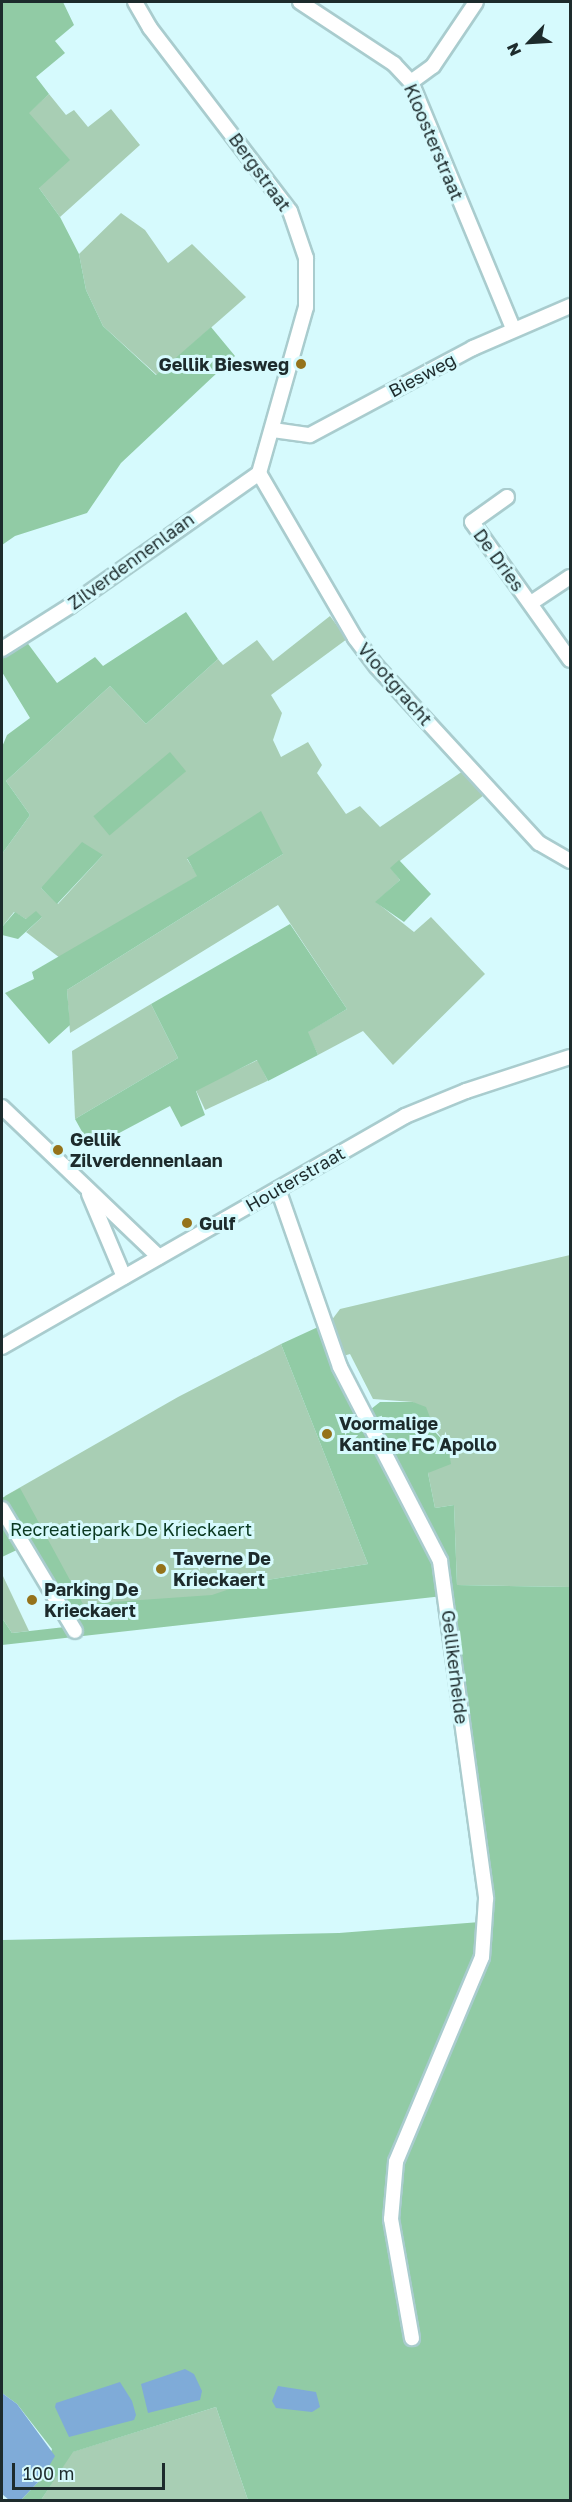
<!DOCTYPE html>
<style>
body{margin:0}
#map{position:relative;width:572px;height:2502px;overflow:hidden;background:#d6fafd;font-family:"Golos Text",sans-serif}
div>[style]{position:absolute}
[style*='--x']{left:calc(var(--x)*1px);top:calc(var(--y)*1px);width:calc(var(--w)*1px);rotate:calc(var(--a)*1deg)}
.green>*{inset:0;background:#a8ceb4;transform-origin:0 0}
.forest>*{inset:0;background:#91cba5;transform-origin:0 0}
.water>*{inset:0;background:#7fabd8}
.roads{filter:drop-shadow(2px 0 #a9ccce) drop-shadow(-2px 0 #a9ccce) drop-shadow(0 2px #a9ccce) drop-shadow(0 -2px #a9ccce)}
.minor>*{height:14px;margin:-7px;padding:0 7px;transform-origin:7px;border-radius:7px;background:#fff}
.dots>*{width:16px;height:16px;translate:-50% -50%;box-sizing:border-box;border:3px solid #d6fafd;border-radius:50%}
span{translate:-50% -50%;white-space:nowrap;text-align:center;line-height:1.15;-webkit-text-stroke:6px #d6fafd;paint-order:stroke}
.street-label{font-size:18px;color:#1d2b2c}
.poi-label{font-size:18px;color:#1d2b2c;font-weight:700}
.right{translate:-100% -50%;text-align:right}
.left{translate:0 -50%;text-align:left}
.park-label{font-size:18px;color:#093820}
.frame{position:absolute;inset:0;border:3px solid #1d2b2c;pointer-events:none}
.north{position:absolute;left:500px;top:12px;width:60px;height:60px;-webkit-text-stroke:4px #d6fafd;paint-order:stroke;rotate:245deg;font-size:16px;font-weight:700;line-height:24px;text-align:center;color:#1d2b2c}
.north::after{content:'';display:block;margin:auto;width:21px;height:27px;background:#1d2b2c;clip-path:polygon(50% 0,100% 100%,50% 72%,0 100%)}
.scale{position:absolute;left:12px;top:2463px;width:153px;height:27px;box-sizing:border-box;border:3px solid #1d2b2c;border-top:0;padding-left:8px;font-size:18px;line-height:21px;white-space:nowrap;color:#1d2b2c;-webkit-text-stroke:4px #d6fafd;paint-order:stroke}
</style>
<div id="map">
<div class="green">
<div style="clip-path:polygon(49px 94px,66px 115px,74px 110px,88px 127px,111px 109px,140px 145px,60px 217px,39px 188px,28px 113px)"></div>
<div style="clip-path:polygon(121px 213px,145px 230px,168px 263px,192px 244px,246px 297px,157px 375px,103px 326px,86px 290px,79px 254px)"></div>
<div style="clip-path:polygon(evenodd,330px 616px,347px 639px,271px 695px,282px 713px,273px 740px,281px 757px,308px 742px,322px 765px,317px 773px,346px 814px,360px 806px,380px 827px,463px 771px,484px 795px,391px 868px,400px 880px,376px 902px,414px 932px,431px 917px,485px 974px,393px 1065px,363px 1031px,318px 1055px,307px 1032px,347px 1009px,278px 905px,70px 1033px,67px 990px,283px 854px,187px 859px,198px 876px,60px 958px,26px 932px,42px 917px,26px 919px,14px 912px,2px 927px,2px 854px,30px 815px,6px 781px,110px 686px,146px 724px,218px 659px,223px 665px,257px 640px,273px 661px,330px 616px,103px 855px,58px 904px,41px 888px,103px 855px)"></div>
<div style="clip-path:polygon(151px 1004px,178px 1058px,75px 1119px,72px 1051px)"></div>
<div style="left:258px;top:1060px;width:23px;height:69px;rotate:65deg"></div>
<div style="clip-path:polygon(570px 1255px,570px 1587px,457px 1585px,454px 1505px,435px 1508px,428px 1473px,448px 1446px,413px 1402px,373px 1399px,350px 1354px,340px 1357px,328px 1325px,340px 1309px)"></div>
<div style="clip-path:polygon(281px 1344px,368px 1564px,247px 1583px,250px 1606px,83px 1625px,5px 1496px,178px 1397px)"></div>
<div style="clip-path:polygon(2px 1574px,29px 1631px,12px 1633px,2px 1618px)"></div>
<div style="clip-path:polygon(216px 2407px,248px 2500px,41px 2500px,72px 2452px)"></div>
</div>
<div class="forest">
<div style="clip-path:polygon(2px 2px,63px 2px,74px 25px,55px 41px,65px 53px,36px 77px,49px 94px,29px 113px,70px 160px,39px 188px,60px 217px,79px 254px,86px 290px,103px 326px,156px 375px,211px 327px,235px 356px,121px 463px,87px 513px,15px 536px,2px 545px)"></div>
<div style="clip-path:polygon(186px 612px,218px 659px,146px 724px,110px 686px,6px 781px,30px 815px,2px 854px,2px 747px,7px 735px,30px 718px,2px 672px,2px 657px,26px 641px,57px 683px,95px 657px,103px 666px)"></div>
<div style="left:170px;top:752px;width:25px;height:100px;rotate:50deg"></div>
<div style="clip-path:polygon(261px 811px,283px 854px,67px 990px,70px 1025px,49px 1044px,5px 993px,34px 979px,32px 972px,197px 876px,187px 858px)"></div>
<div style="clip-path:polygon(82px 842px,103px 855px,57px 904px,41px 888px)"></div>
<div style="clip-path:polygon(399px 860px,431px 894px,404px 922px,375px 902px,400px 880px,390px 868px)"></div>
<div style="clip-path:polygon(36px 911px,42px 917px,18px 939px,2px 935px,2px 927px,15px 912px,26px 919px)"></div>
<div style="clip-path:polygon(290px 924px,347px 1009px,308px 1032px,318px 1055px,268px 1081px,257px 1060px,196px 1091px,205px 1115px,181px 1127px,170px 1106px,91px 1148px,75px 1119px,178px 1058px,151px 1004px)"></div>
<div style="clip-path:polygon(318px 1327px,361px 1417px,380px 1402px,413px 1402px,426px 1407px,436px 1433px,448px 1446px,451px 1464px,428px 1473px,435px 1508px,454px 1505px,457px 1585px,570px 1587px,570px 2500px,248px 2500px,216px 2407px,73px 2452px,41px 2500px,21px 2500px,42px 2478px,52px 2449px,17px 2404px,2px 2393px,2px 1940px,339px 1933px,480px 1922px,443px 1596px,2px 1645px,2px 1618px,12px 1633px,65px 1627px,21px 1548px,2px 1557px,2px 1498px,20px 1488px,83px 1604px,212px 1595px,247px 1583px,368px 1564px,281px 1344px)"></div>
</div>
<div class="water">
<div style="clip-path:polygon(185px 2369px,194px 2374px,202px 2391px,200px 2400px,148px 2413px,141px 2384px)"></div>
<div style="clip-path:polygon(120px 2382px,132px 2401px,136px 2415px,134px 2420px,69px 2437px,55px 2407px,56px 2403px)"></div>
<div style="clip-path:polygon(278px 2386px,316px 2392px,320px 2407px,312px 2412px,276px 2408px,272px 2401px)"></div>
<div style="clip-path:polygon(2px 2393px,17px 2404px,55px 2456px,42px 2478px,21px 2500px,9px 2500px,2px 2494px)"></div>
</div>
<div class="roads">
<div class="minor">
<div style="--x:135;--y:2;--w:30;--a:60"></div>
<div style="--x:150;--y:28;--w:230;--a:52.6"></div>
<div style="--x:290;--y:211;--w:50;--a:71.2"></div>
<div style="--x:306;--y:258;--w:49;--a:90"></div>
<div style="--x:306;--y:307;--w:173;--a:105.8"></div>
<div style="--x:300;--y:2;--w:113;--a:33.4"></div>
<div style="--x:394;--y:64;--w:25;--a:47"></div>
<div style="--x:411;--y:82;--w:266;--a:67.5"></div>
<div style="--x:411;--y:82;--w:27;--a:-36"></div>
<div style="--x:433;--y:66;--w:77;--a:-56.1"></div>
<div style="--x:273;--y:430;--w:37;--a:8"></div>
<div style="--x:310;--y:435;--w:185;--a:-28.1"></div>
<div style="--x:473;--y:348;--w:106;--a:-23.4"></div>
<div style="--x:259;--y:473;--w:191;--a:59.8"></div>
<div style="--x:355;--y:638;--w:36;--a:53"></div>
<div style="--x:377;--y:667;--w:239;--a:47.4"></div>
<div style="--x:539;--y:843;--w:36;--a:30"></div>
<div style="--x:507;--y:497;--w:43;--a:144.5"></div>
<div style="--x:472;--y:522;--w:169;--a:54.6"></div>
<div style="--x:531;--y:603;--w:47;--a:-33.7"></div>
<div style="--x:2;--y:649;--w:80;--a:-32.3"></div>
<div style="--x:70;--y:606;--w:231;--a:-35.1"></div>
<div style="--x:2;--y:1107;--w:217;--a:43.7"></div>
<div style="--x:278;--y:1189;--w:188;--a:70.8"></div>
<div style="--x:340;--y:1367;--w:218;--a:62.7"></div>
<div style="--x:440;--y:1561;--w:341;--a:82.2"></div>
<div style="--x:486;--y:1899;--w:58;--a:93.9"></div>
<div style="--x:482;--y:1957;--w:222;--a:112.8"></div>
<div style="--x:396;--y:2162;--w:57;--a:95"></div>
<div style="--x:391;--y:2219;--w:121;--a:80"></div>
<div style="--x:89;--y:1194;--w:90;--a:67.1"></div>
<div style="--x:2;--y:1347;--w:465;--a:-29.8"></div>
<div style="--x:405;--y:1116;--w:66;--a:-22.3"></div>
<div style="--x:466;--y:1091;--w:109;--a:-18.1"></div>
<div style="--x:2;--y:1509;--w:142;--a:59.1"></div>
</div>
</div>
<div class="dots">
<div style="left:301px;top:364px;background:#95731b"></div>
<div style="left:58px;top:1150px;background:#95731b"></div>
<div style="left:187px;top:1223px;background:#95731b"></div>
<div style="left:327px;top:1434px;background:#95731b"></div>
<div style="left:161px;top:1569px;background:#95731b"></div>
<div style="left:32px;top:1600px;background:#95731b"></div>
</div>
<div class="street-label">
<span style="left:434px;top:142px;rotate:67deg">Kloosterstraat</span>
<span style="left:260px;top:172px;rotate:54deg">Bergstraat</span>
<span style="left:422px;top:375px;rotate:-28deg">Biesweg</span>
<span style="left:499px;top:560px;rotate:54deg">De Dries</span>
<span style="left:131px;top:561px;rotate:-36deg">Zilverdennenlaan</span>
<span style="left:395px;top:684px;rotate:49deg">Vlootgracht</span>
<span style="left:295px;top:1179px;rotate:-30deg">Houterstraat</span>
<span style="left:455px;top:1667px;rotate:83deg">Gellikerheide</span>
</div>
<div class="poi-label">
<span class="right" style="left:289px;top:364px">Gellik Biesweg</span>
<span class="left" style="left:70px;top:1150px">Gellik<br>Zilverdennenlaan</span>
<span class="left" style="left:199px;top:1223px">Gulf</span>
<span class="left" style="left:339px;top:1434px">Voormalige<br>Kantine FC Apollo</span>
<span class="left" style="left:173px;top:1569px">Taverne De<br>Krieckaert</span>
<span class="left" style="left:44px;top:1600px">Parking De<br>Krieckaert</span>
</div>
<div class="park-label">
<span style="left:131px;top:1529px">Recreatiepark De Krieckaert</span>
</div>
<div class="frame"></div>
<div class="north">N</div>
<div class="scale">100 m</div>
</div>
